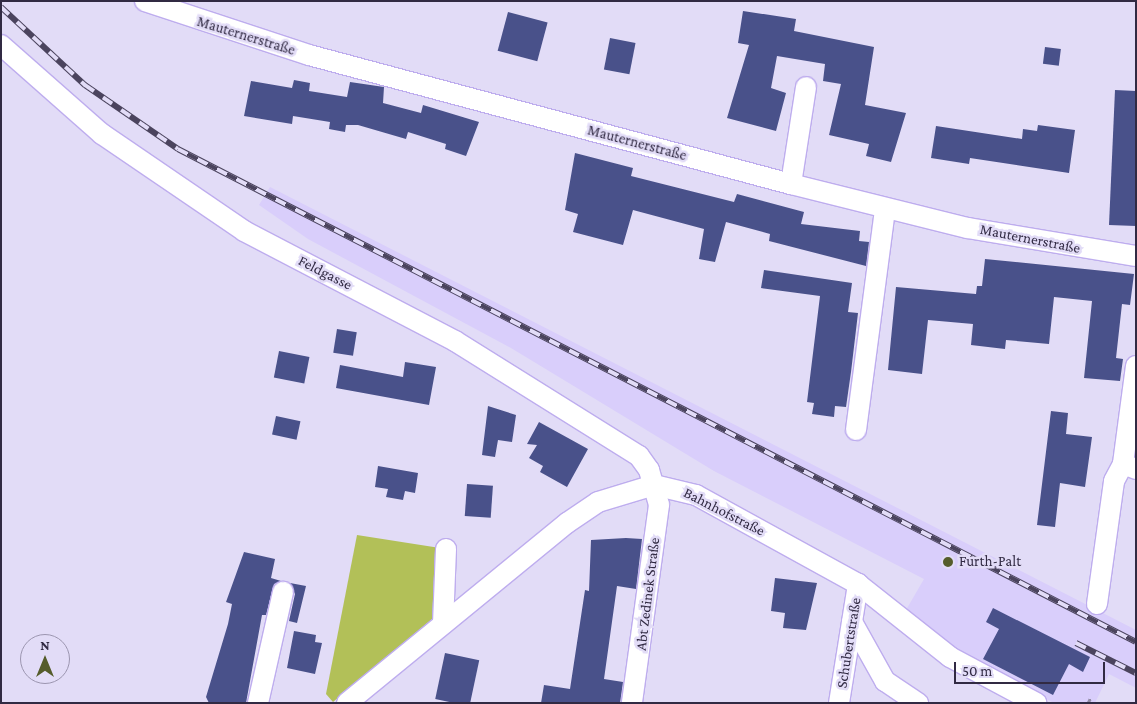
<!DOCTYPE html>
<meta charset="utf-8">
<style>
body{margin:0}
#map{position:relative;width:1137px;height:704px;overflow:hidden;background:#e2dcf7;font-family:"Crimson Pro",serif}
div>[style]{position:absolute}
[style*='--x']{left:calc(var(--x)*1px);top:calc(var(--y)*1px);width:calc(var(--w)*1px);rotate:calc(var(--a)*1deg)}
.built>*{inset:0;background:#d9cefb}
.green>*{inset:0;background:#b2c058}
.building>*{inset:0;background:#49518a;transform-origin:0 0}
.path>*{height:3px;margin-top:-1.5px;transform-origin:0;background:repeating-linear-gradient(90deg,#938ca6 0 5px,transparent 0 7.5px)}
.roads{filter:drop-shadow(1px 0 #beadee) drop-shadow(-1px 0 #beadee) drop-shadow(0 1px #beadee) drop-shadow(0 -1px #beadee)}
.minor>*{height:20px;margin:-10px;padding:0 10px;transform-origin:10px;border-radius:10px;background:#fff}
.rail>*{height:5.5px;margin-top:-2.75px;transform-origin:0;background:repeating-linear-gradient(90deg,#e2dcf7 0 11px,#4b445e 0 22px);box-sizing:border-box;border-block:1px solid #4b445e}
.dots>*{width:14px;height:14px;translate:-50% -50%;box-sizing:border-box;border:2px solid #e2dcf7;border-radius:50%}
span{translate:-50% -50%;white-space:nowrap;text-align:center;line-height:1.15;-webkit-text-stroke:5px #e2dcf7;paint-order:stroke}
.street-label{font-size:15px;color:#312a43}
.poi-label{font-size:15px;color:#312a43}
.left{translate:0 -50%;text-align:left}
.frame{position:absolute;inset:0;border:2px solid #312a43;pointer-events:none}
.north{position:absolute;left:20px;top:634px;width:50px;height:50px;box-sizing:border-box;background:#e2dcf7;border:1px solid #9b95af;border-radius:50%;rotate:0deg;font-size:14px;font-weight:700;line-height:20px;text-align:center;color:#312a43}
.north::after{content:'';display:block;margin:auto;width:18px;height:22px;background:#555c2b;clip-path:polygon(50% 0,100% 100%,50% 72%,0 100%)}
.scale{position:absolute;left:954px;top:662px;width:151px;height:22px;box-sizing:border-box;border:2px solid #312a43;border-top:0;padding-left:6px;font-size:15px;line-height:18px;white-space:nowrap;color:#312a43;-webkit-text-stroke:4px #e2dcf7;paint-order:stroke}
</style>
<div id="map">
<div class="built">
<div style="clip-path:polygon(270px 187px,1136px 630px,1136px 688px,1109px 674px,1095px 703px,1054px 703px,959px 653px,906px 610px,924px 579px,714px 471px,511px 348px,308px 239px,259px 205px)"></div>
</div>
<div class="green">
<div style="clip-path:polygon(357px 535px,440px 548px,437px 615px,333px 702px,326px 694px)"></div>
</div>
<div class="building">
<div style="clip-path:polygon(743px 11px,796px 19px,794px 31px,874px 47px,865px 105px,906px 113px,891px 162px,866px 156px,869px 144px,829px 135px,841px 84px,823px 81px,825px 64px,777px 56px,771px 88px,786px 93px,776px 131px,727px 118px,749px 45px,738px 43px)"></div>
<div style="left:508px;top:12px;width:41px;height:40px;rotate:15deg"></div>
<div style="left:610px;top:38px;width:26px;height:32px;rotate:11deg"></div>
<div style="left:1045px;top:47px;width:16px;height:17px;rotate:7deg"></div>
<div style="clip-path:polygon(294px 80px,310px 83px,309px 91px,347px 97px,350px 82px,384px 87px,383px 103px,421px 113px,423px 105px,479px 122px,466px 156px,445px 149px,446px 144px,408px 132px,406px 139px,358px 125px,346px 125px,345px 132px,329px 129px,330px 122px,293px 116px,292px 124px,244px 116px,251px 81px,292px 88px)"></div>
<div style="clip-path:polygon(1115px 90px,1136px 91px,1136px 226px,1109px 225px)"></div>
<div style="clip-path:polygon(1038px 125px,1075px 130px,1069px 173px,970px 158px,969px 164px,931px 158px,936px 126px,1022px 139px,1023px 129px,1037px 131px)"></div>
<div style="clip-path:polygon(575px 153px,633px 168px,631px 176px,734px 202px,737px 194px,804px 212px,801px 224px,860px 231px,859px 241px,869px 242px,866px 266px,769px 241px,770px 234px,726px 222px,715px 262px,699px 259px,704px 229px,633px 210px,623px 245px,573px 232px,578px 214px,565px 210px)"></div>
<div style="clip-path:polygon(985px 259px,1134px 274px,1130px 305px,1122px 304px,1116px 358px,1123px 359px,1120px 381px,1084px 378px,1092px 301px,1054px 297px,1049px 344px,1006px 340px,1005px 349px,971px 345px,973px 324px,928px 320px,922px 374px,888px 370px,896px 287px,976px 294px,977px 286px,982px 286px)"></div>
<div style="clip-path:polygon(764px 270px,852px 283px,848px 312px,858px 313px,851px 372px,846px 407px,835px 406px,834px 417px,812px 414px,814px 403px,807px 402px,820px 296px,761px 288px)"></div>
<div style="left:337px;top:329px;width:20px;height:24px;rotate:9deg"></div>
<div style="left:279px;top:351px;width:31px;height:27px;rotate:11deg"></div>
<div style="clip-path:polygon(405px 362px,436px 367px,429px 405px,336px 388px,340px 365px,403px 377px)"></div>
<div style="clip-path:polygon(488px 406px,516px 415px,512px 442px,498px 440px,495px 457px,482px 455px)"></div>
<div style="clip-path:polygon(1051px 411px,1068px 413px,1066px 434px,1092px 437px,1085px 487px,1060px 483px,1055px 527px,1037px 525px)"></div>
<div style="left:276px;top:416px;width:25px;height:19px;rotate:12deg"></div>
<div style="clip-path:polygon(539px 422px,588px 449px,567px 487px,540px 472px,543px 466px,529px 458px,537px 445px,527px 444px)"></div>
<div style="clip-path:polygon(378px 466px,418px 473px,415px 493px,405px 491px,403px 500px,386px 497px,388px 489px,375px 487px)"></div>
<div style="left:467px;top:484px;width:26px;height:32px;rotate:4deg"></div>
<div style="clip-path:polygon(626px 538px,642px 539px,636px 589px,617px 586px,604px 679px,623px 682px,620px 703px,541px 703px,544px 685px,570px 689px,585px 590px,589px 591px,591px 540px)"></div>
<div style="clip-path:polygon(244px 552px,275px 559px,271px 578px,281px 581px,274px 584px,266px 615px,262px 615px,246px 703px,209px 703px,206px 697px,228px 624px,232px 604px,226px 602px)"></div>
<div style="clip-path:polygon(775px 578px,817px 583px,806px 630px,783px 628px,785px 613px,771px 611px)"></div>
<div style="clip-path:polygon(290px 583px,306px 586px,297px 623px,289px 621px,295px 594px)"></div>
<div style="clip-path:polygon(993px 608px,1090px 657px,1083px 672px,1069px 664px,1053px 695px,983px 659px,999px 629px,986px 622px)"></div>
<div style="clip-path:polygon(294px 631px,316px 635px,315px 642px,322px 643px,315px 674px,287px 668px)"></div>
<div style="left:445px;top:653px;width:35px;height:47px;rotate:12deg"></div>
</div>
<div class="path">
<div style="--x:1088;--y:703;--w:7;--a:-63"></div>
</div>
<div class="roads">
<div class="minor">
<div style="--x:145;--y:1;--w:173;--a:18.2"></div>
<div style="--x:309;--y:55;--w:499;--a:15"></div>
<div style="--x:791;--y:184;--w:182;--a:14"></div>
<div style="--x:968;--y:228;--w:170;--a:9.5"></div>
<div style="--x:1;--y:45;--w:135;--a:41.4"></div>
<div style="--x:102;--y:134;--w:172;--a:34.3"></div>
<div style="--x:244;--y:231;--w:238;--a:27.5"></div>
<div style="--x:455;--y:341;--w:217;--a:32"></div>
<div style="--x:639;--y:456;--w:17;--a:54"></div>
<div style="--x:649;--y:470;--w:36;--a:74"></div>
<div style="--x:659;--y:505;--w:200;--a:97.8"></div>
<div style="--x:791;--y:184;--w:98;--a:-81.2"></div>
<div style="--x:1136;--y:366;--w:99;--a:97.6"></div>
<div style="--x:1123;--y:464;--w:14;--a:21"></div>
<div style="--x:856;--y:430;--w:223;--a:-82.5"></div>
<div style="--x:1097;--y:604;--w:124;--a:-82.1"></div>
<div style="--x:1114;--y:481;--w:19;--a:-62"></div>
<div style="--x:852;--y:622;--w:68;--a:60.8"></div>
<div style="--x:885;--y:681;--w:40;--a:34"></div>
<div style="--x:443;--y:624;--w:75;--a:-87.7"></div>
<div style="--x:258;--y:703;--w:114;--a:-77.3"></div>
<div style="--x:347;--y:703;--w:284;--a:-39.3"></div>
<div style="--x:567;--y:523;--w:37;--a:-34"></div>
<div style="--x:598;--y:502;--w:59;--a:-16.9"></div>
<div style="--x:654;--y:485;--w:43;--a:13.4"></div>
<div style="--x:696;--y:495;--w:185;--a:28.8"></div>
<div style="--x:858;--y:584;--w:117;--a:38.4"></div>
<div style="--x:950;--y:657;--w:98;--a:28.1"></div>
<div style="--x:839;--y:703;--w:121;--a:-80.9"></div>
</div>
</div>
<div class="rail">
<div style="--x:1;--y:7;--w:115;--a:42.9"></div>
<div style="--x:85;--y:85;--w:113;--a:34.5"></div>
<div style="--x:178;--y:149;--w:1077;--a:27.23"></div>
<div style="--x:1076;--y:643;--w:67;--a:26.6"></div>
</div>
<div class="dots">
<div style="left:948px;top:562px;background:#555c2b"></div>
</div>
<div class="street-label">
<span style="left:246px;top:36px;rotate:17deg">Mauternerstraße</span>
<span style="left:637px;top:143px;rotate:15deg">Mauternerstraße</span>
<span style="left:1030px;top:239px;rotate:11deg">Mauternerstraße</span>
<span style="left:325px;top:273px;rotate:27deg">Feldgasse</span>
<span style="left:724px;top:512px;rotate:27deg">Bahnhofstraße</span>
<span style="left:648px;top:594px;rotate:-83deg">Abt Zedinek Straße</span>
<span style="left:849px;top:643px;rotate:-81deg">Schubertstraße</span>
</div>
<div class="poi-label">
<span class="left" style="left:959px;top:562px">Furth-Palt</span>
</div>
<div class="frame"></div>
<div class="north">N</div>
<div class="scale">50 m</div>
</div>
